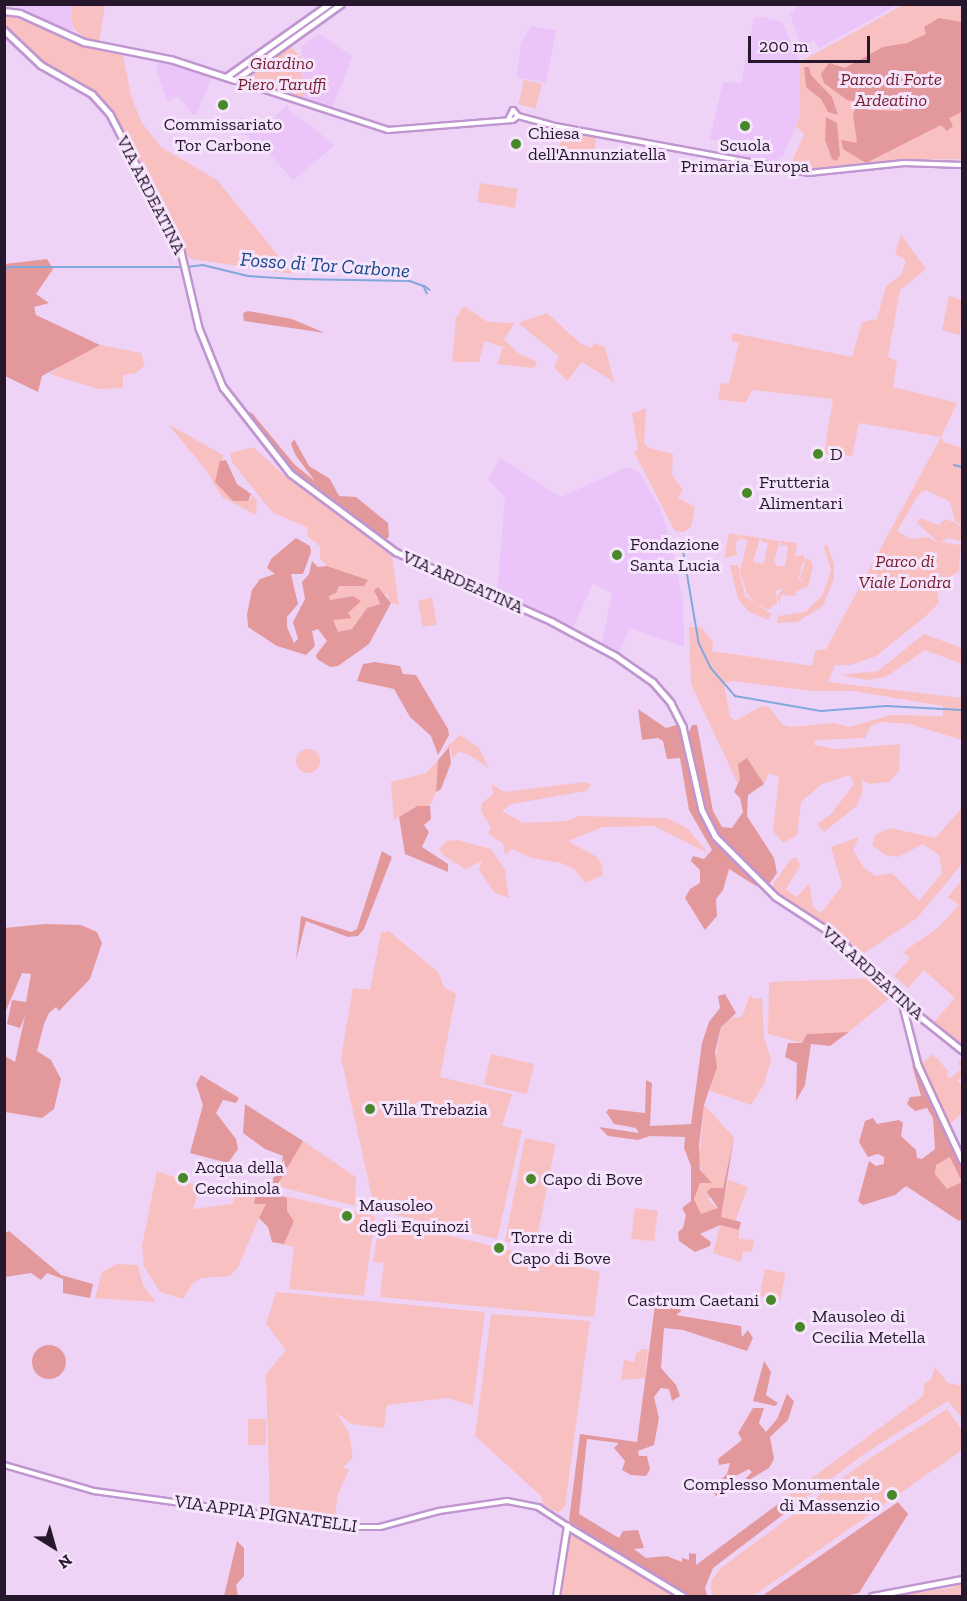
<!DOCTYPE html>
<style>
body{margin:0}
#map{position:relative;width:967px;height:1601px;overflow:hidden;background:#eed3f7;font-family:"Zilla Slab",serif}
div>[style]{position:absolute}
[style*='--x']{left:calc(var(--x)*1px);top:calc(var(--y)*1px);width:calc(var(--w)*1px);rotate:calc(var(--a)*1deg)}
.built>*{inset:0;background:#ebc4f9}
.green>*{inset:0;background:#f9c0c1;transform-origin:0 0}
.round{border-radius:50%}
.forest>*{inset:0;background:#e3999c}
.stream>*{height:1.5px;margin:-0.75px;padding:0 0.75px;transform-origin:0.75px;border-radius:0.75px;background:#81a7dc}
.roads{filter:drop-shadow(2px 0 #c096d0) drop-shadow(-2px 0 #c096d0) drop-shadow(0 2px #c096d0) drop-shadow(0 -2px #c096d0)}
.tertiary>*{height:4px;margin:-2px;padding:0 2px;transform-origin:2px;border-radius:2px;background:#fff}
.secondary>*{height:4.5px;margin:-2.25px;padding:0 2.25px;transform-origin:2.25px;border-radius:2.25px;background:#fff}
.dots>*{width:16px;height:16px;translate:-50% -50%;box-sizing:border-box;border:3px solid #f6e4fc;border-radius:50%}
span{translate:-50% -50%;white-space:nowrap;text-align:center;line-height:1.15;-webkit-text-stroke:6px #f6e4fc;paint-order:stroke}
.park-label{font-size:18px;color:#751e2b;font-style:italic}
.poi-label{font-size:18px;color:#27172d}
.left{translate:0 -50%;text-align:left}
.right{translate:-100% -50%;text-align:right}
.street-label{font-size:18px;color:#27172d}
.water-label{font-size:20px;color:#174888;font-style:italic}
.frame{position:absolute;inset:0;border:6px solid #27172d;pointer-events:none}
.north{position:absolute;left:24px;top:1517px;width:60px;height:60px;-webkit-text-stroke:4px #f6e4fc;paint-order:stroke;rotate:143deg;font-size:16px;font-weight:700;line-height:24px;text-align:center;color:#27172d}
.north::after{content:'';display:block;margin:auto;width:21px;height:27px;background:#27172d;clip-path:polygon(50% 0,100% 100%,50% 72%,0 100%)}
.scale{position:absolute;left:748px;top:36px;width:122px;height:27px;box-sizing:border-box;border:3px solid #27172d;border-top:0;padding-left:8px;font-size:18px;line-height:21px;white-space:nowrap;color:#27172d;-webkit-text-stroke:4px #f6e4fc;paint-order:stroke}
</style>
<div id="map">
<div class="built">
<div style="clip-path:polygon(73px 5px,70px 17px,74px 29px,67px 31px,17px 7px,5px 6px)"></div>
<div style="clip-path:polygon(799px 5px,799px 4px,897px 5px,819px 48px,814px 40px,805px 45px,799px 41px,790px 14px)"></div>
<div style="clip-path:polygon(763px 17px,782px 22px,800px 62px,800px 114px,783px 156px,772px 163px,733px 156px,733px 142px,710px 139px,723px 82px,741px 83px,754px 18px)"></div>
<div style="clip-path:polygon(531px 26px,556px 30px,546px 83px,517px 77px,521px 43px)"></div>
<div style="clip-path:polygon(319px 34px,352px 56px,332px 110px,302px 100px,309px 81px,301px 77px,302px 46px)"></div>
<div style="clip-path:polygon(167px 62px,212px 76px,197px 114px,192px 114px,178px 96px,167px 102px,156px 69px,159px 63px)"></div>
<div style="clip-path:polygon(288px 104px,289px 110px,335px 145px,293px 180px,264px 148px,236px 128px,240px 117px,262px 129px)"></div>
<div style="clip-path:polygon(500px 458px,561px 497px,627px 467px,640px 473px,660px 508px,670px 539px,683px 599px,684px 647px,630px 628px,619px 652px,602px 643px,612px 593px,593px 584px,573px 627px,497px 593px,505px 498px,488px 479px)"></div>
</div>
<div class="green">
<div style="clip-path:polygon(73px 5px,105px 5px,99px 42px,85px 38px,74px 29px,70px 17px)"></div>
<div style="clip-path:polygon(903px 5px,962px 5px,962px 159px,897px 160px,825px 170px,776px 164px,791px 164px,804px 134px,797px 127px,793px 134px,800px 114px,800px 62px)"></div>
<div style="clip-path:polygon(4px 15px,22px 17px,65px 40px,123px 54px,131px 96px,142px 123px,161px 147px,217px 180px,293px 274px,191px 259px,183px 251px,110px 110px,84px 84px,36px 58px,5px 27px)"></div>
<div style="clip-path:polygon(290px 46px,304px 60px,301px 77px,309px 81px,302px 100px,246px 80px)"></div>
<div style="left:524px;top:80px;width:18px;height:25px;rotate:13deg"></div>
<div style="clip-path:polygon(563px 131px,596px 137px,593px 161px,567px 158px,558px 152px)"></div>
<div style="left:480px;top:183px;width:38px;height:19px;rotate:9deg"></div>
<div style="clip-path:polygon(901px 235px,926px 269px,900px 290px,888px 357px,897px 361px,893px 387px,957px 403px,941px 437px,859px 423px,852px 456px,824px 454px,833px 399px,752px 390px,746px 403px,718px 399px,721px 383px,729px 384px,739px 343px,731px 341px,733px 333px,852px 357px,862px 322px,877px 319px,886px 286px,901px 275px,906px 260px,895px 254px)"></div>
<div style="clip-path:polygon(949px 296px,962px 300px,960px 335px,942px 330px)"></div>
<div style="clip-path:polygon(464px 306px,488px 322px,515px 323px,504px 339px,518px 353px,537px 362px,534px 368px,497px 364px,503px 347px,484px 341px,479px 362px,452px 362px,456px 318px)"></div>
<div style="clip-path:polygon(547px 313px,580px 343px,591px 348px,594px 343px,605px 347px,614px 382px,582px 362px,567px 381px,554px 367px,559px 356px,518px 323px)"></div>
<div style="clip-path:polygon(100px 345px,141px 353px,145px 365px,136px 373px,123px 375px,123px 388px,98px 389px,50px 374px,72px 357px)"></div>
<div style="clip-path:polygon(646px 408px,644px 443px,649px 448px,673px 454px,672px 475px,683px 490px,678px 498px,695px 507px,691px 527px,684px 532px,675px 531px,634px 452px,638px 450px,632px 414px)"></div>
<div style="clip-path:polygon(168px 424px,223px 455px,222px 460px,240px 501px,252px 499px,251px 494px,257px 500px,256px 515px,222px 497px,206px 470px)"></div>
<div style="clip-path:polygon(evenodd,941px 437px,944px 442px,962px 448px,962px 526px,955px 521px,950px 502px,926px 490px,919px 494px,897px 531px,911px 539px,927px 537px,939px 543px,917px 523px,920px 518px,939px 525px,945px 519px,954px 522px,962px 528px,962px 541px,948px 538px,940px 542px,961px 545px,959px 571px,937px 586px,939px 603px,926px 616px,876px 656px,850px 665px,835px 665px,828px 682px,962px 698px,962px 740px,910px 724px,880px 722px,870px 727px,865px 738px,815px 740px,814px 745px,837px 749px,900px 744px,899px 771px,889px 782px,870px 784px,861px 780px,863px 790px,857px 806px,824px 832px,817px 824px,831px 814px,854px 784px,850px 775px,822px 784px,801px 802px,797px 835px,783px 843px,773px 831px,779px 777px,769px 773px,764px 784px,748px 795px,746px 801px,691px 684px,689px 627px,701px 627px,713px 642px,712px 651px,812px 666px,815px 651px,826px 649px,941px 437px,733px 681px,813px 691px,853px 691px,943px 706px,943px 716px,891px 715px,849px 727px,834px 723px,791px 727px,783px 725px,769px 707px,762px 706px,735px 721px,730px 717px,724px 683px,733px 681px)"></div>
<div style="clip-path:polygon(253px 447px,286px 477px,392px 556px,399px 605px,391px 603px,387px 594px,375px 595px,380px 604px,367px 608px,352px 629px,337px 633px,333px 620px,352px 617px,348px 613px,353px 596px,330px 600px,329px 596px,336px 593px,339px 586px,364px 586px,368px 580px,327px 566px,320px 558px,320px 546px,307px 536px,308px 528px,272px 512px,232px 462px,230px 453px)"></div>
<div style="clip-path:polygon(729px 533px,739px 535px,738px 539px,741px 535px,760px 538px,753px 562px,764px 564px,768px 543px,761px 541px,761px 538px,780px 541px,774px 561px,777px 566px,785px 566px,788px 546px,781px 545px,781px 541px,797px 543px,795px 557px,803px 555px,805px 560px,801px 566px,800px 575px,795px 583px,799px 579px,805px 583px,800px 578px,806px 559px,811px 560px,813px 567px,808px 586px,795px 592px,796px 596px,781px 595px,780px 605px,777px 597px,783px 588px,776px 591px,777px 603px,768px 610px,755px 603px,747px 594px,740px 571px,748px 540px,741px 538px,735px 543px,737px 555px,724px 558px)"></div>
<div style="clip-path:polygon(827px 544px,834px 564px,834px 579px,823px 606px,797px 622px,777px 623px,778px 616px,805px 612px,823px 595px,831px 570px,824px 547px)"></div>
<div style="clip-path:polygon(730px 565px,738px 565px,745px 596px,771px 614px,768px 620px,748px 611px,738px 599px)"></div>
<div style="left:432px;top:598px;width:27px;height:14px;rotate:80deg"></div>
<div style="clip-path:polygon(924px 634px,962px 648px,962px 664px,925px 650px,886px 677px,867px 680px,840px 675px,878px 671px)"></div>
<div style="clip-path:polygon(460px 735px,479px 748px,489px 768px,468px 754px,458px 752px,452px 759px,451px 748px,446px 748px)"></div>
<div class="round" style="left:296px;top:749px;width:24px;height:24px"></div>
<div style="clip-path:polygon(438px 760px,436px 792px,430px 806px,416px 806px,394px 820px,391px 782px,426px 773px)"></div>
<div style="clip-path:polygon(585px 782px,591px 785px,586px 791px,512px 804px,502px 811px,523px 823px,567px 821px,579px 816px,667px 818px,687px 828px,708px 853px,654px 826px,603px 827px,568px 841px,597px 857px,602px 865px,603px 875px,585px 883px,575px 870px,561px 863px,532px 858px,512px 849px,505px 855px,503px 843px,488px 834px,491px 827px,481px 811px,482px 803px,493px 794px,492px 784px,504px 792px)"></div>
<div style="clip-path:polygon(962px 808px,962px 864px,917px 918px,860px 956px,837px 934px,773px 891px,773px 884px,792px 858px,797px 858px,800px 866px,786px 889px,796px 897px,809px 884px,813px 907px,821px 913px,842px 886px,831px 847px,859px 837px,853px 850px,864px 868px,876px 876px,892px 873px,919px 901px,942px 873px,939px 855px,923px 844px,898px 857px,885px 855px,872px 845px,875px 835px,890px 828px,935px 838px)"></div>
<div style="clip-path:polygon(458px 840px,491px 849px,505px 870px,509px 898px,495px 893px,479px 870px,482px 861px,465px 869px,443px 855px,439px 849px,446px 841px)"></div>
<div style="clip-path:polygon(962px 880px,962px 1045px,934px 1022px,955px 998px,924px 970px,908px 988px,894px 976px,910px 958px,903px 952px,938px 928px,959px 905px,948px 897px)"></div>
<div style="clip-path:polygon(389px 931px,438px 972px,444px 987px,456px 994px,440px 1077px,512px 1094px,502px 1126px,522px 1130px,497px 1239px,375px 1210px,341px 1058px,353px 988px,370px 990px,381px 933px)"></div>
<div style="clip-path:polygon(874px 978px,891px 997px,849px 1032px,807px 1034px,802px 1043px,768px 1034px,769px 982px)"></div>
<div style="clip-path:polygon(750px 995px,754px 999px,762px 998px,764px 1037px,771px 1060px,764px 1084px,751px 1105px,710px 1091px,721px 1027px,728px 1018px,742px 1017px)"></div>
<div style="left:491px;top:1054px;width:44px;height:31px;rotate:13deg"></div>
<div style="clip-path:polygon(933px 1054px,949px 1072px,946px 1074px,950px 1079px,962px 1068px,958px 1063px,962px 1059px,962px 1076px,957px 1081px,962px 1084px,962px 1113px,950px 1124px,921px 1064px)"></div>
<div style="clip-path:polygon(704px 1105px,734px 1137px,723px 1188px,708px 1199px,718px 1209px,701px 1214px,694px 1199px,699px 1183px,704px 1182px,699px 1161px)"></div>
<div style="left:525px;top:1138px;width:31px;height:105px;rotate:11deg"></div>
<div style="clip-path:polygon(303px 1141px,356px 1177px,355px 1206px,277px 1186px)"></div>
<div style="clip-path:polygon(951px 1157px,962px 1183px,947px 1189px,935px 1174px,936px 1165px)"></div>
<div style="clip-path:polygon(157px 1171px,200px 1187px,193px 1209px,232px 1204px,239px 1186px,375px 1216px,364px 1296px,289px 1289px,294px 1247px,272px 1242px,268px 1227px,259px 1218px,238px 1267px,230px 1276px,202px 1278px,193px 1283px,183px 1299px,160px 1292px,144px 1266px,142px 1246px)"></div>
<div style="left:729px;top:1180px;width:20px;height:38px;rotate:20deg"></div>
<div style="left:635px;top:1208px;width:23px;height:31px;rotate:7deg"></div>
<div style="clip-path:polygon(380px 1219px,600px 1272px,594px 1317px,380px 1297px,384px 1263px,373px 1262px)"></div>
<div style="clip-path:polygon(720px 1225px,739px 1230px,739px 1239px,754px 1240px,752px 1252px,743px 1251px,741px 1262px,713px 1253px)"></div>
<div style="clip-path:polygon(117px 1264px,138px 1265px,143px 1285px,156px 1302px,95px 1298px,102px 1272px)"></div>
<div style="left:765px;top:1269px;width:21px;height:28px;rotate:11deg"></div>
<div style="clip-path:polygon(276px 1292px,485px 1312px,473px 1406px,448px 1398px,387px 1405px,384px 1428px,351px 1424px,336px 1412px,349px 1433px,353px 1457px,343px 1467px,349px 1470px,338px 1494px,334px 1522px,270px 1511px,266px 1374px,286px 1350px,266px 1324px)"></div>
<div style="clip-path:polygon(491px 1314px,590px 1321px,565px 1506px,558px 1513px,543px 1504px,541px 1496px,475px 1436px)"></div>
<div style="clip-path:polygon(643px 1349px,648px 1349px,645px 1378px,621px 1380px,624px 1360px,634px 1362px,636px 1353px)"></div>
<div style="clip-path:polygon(935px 1367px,948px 1383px,962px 1386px,962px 1418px,948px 1401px,867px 1452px,788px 1511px,778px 1503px,923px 1396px,925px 1382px,931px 1380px)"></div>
<div style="clip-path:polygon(947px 1409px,962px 1430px,962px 1450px,753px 1596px,712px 1596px,711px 1581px,721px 1568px,867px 1460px)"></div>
<div style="left:266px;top:1419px;width:26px;height:18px;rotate:90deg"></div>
<div style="clip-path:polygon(575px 1533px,675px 1596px,561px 1596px,568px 1539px)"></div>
<div style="clip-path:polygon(962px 1583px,962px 1596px,891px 1596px,950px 1588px)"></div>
</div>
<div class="forest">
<div style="clip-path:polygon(939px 18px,962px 22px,962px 112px,949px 118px,953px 126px,947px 131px,941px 125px,866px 163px,843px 149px,841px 140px,857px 143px,853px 114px,858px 104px,868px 110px,902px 111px,909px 101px,869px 104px,847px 100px,824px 83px,821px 74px,829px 63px,845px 68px,883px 47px,907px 43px,926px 34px,924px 27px)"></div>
<div style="clip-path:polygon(804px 67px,809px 67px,811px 75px,832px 97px,838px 115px,828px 112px,821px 99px,806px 87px)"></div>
<div style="clip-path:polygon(826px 117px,837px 123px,840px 155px,837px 161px,832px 159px,825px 140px)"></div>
<div style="clip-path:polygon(47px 259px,53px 269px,36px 294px,49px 303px,34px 307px,36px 315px,100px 345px,42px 376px,38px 392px,5px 376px,5px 264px)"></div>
<div style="clip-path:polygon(248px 311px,292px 319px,325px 333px,244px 321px,243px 313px)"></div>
<div style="clip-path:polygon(243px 412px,252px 413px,295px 465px,315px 481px,296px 456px,291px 444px,294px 439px,309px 466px,330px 479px,339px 496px,356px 497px,388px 523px,389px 537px,386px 539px,303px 481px)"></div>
<div style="clip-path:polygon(226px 460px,237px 484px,251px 494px,248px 501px,233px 501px,215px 482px,220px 461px)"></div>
<div style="clip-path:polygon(296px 538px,310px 546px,311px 552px,303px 574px,291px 574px,298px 604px,287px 617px,287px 627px,294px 643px,298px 639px,293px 622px,305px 599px,302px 582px,309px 574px,312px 561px,318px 567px,327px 566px,368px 580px,364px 586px,339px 586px,336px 593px,329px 596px,330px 600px,353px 596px,361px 601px,348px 613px,352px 618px,333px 620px,338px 632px,352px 629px,367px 608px,380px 604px,374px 590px,378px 587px,391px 603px,369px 644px,338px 666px,330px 667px,317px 659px,316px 655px,327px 641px,318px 629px,312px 631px,315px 646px,306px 655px,277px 646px,248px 627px,247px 614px,252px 590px,260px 579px,275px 574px,267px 568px,271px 559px)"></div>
<div style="clip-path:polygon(375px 662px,400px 666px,403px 674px,416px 675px,448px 729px,449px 735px,438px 755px,431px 736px,410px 717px,394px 689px,357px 681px,363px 664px)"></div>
<div style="clip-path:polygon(638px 709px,666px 728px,680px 724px,686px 739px,692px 725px,697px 725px,713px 811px,722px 827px,732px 828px,743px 812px,740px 798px,734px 792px,740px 779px,738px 764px,747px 758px,764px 784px,748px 795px,747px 816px,774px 858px,777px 873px,770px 883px,756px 886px,729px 869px,723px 890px,716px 899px,717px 916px,705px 930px,685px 898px,690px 889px,700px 883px,700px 870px,691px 861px,693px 856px,704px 859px,712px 850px,689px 810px,680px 758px,667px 759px,663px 741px,658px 738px,642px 740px)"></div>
<div style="clip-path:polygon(449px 747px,451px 763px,441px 789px,436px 792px,438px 760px)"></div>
<div style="clip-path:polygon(417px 806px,430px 806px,431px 819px,424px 825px,429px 832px,422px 847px,448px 864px,448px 872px,405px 854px,399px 817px)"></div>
<div style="clip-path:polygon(382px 851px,392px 857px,364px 929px,358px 936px,348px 937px,306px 921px,296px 960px,301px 916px,351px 932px,357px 929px)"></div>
<div style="clip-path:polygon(45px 924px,81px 925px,97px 932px,102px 943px,90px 979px,59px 1011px,56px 1007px,49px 1013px,44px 1024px,37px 1051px,51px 1060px,61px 1079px,54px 1109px,42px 1118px,5px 1112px,5px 1056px,15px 1062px,25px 1016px,20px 1028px,7px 1024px,12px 1000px,26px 1002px,31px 974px,22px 973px,5px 1013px,4px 928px)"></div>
<div style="clip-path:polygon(725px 994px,736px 1013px,721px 1027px,715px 1052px,717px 1067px,704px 1105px,699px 1145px,700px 1170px,712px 1183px,700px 1183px,694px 1199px,701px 1214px,718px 1208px,707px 1192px,711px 1188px,723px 1188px,734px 1137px,721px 1217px,741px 1222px,739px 1230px,720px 1225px,700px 1234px,711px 1242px,710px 1246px,695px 1252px,679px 1241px,678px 1232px,683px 1228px,686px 1215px,682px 1208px,691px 1201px,691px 1166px,684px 1148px,685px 1137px,650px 1136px,638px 1140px,608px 1136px,599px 1127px,639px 1133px,636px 1128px,614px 1124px,606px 1112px,609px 1109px,645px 1113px,646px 1080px,652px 1083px,650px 1126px,691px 1124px,702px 1043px,709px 1022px,720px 1008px,718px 996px)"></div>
<div style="clip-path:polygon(849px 1032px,830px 1046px,811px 1044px,805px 1085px,796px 1101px,797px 1063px,785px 1057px,788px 1043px,802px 1043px,807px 1034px)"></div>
<div style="clip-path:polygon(evenodd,912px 1065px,917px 1066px,962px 1165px,962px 1219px,959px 1221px,906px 1186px,895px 1195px,863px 1205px,858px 1201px,869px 1161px,876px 1166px,884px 1164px,884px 1157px,878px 1154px,868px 1157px,859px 1142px,865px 1121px,873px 1118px,877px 1124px,899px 1120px,903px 1123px,901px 1136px,916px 1150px,917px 1158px,922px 1159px,935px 1149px,933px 1118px,927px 1108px,915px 1111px,907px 1104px,910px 1097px,921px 1096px,912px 1065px,950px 1157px,962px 1182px,947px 1189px,935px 1174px,936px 1165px,950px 1157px)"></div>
<div style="clip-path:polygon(201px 1075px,239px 1098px,236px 1103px,223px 1100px,216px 1113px,236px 1139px,238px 1149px,228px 1163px,190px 1153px,203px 1105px,196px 1084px)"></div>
<div style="clip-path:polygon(245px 1104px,303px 1141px,277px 1186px,272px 1183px,273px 1178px,280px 1173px,283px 1156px,265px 1149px,243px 1133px)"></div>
<div style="clip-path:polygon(257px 1189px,287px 1198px,287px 1211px,294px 1221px,284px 1244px,272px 1242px,268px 1227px,259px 1218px,266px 1204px,254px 1204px)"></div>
<div style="clip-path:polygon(9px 1231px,61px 1275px,93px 1284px,90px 1298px,63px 1293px,63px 1279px,47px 1273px,41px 1280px,31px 1273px,5px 1277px,5px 1233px)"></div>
<div style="clip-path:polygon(659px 1302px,678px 1303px,681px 1311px,676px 1315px,741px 1326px,742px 1337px,748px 1330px,753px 1338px,747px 1351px,683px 1330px,664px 1328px,661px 1368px,676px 1385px,680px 1396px,672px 1401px,669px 1389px,661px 1388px,654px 1397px,659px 1418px,654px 1445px,638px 1451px,639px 1456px,647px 1456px,650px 1469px,646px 1476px,631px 1475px,622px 1470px,625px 1461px,614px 1448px,619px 1443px,587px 1439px,579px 1514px,619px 1538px,623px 1531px,638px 1530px,644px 1548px,634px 1549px,646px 1558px,667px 1556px,682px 1562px,682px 1558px,689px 1560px,689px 1553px,696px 1554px,696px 1565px,778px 1504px,788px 1511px,713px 1568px,705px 1588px,707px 1596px,690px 1596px,667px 1584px,574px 1528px,569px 1520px,580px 1434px,637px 1442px,655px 1305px)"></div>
<div class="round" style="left:32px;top:1345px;width:34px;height:34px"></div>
<div style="clip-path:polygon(764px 1361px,771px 1372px,766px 1395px,778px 1403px,775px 1406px,753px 1401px)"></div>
<div style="clip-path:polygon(787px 1394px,794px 1401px,788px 1420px,770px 1437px,774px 1459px,769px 1468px,749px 1480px,745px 1479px,752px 1472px,749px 1469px,728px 1480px,723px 1490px,738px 1481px,744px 1483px,716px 1496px,711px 1489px,727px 1474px,730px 1463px,719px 1465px,718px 1459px,742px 1440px,738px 1433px,753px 1408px,764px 1408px,759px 1423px,766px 1432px,777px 1419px)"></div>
<div style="clip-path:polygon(898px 1502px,908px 1514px,859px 1593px,845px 1596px,762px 1596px)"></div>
<div style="clip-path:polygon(237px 1541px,244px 1548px,244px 1576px,236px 1585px,238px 1596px,224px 1596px)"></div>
</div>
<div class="stream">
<div style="--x:187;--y:267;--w:16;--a:-7"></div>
<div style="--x:203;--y:265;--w:46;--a:13.7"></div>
<div style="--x:248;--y:276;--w:46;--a:3.7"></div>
<div style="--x:294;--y:279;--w:116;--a:1"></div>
<div style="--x:410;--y:281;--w:15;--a:20"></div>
<div style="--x:424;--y:286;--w:8;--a:67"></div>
<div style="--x:4;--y:270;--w:8;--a:-23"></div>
<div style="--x:11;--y:267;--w:171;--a:0"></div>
<div style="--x:425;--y:286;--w:6;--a:39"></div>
<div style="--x:954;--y:465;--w:8;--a:14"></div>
<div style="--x:683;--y:548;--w:96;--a:80.4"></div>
<div style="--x:699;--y:643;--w:28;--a:64"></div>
<div style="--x:711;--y:668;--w:37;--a:49"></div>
<div style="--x:735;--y:696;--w:87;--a:9.9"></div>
<div style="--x:821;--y:711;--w:65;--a:-4.4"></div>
<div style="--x:886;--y:706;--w:76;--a:3"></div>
</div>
<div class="roads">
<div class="tertiary">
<div style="--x:235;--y:80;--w:161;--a:18.1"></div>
<div style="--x:388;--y:130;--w:125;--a:-4.6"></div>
<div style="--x:513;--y:120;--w:6;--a:-39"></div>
<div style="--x:509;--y:118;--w:9;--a:-63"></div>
<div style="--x:513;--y:110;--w:8;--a:50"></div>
<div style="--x:518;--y:116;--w:38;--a:15"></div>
<div style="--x:555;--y:126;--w:257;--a:10.5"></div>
<div style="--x:808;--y:173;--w:97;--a:-5.9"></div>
<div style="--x:904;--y:163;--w:58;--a:2"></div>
<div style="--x:4;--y:1465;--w:94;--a:16.1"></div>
<div style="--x:94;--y:1491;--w:265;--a:7.8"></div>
<div style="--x:357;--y:1527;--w:23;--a:0"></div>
<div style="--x:380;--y:1527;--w:61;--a:-15.2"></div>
<div style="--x:439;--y:1511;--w:69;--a:-8.4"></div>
<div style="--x:507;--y:1501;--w:32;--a:11"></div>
<div style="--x:538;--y:1507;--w:35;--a:33"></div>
</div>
<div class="secondary">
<div style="--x:4;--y:11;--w:16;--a:7"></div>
<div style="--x:20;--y:13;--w:70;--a:24.4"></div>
<div style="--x:84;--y:42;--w:88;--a:11.2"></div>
<div style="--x:170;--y:59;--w:68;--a:17.9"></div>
<div style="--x:235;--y:80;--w:130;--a:-35.6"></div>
<div style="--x:4;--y:30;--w:51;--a:43.4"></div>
<div style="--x:41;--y:65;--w:59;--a:29.6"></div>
<div style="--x:92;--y:94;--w:27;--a:48"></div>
<div style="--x:110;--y:114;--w:154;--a:62.6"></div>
<div style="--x:181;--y:251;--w:79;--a:76.8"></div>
<div style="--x:199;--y:328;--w:64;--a:67.9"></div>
<div style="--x:223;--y:387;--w:110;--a:52"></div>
<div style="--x:291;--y:474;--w:131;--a:36.6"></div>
<div style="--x:396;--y:552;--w:170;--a:24"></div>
<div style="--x:551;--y:621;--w:74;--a:28.3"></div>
<div style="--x:616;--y:656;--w:45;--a:35.1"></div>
<div style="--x:653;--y:682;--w:28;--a:49"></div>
<div style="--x:671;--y:703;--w:27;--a:63"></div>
<div style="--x:683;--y:727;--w:85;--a:77.1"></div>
<div style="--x:702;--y:810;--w:29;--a:63"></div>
<div style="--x:715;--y:836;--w:86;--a:45"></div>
<div style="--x:776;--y:897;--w:72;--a:33"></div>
<div style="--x:836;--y:936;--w:93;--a:45"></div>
<div style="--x:902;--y:1002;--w:77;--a:38.7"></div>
<div style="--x:226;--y:77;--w:126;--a:-35.3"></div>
<div style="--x:902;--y:1002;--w:65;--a:75.7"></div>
<div style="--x:918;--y:1065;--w:105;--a:65.1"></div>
<div style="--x:556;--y:1596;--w:71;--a:-81.1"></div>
<div style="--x:567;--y:1526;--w:135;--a:31.1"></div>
<div style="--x:872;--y:1596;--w:92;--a:-10.7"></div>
</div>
</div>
<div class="dots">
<div style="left:223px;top:105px;background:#488828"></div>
<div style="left:745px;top:126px;background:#488828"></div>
<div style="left:516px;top:144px;background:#488828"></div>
<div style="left:818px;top:454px;background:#488828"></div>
<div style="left:747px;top:493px;background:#488828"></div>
<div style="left:617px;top:555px;background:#488828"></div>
<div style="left:370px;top:1109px;background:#488828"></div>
<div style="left:183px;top:1178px;background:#488828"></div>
<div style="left:531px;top:1179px;background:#488828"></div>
<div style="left:347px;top:1216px;background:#488828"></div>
<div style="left:499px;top:1248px;background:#488828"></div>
<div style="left:771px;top:1300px;background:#488828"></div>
<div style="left:800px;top:1327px;background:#488828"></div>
<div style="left:892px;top:1495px;background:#488828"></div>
</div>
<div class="park-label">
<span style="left:282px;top:74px">Giardino<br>Piero Taruffi</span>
<span style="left:891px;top:90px">Parco di Forte<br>Ardeatino</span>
<span style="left:905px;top:572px">Parco di<br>Viale Londra</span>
</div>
<div class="poi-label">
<span style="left:223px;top:135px">Commissariato<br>Tor Carbone</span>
<span class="left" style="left:528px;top:144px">Chiesa<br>dell'Annunziatella</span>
<span style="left:745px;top:156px">Scuola<br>Primaria Europa</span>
<span class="left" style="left:830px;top:454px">D</span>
<span class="left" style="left:759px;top:493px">Frutteria<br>Alimentari</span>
<span class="left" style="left:630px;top:555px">Fondazione<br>Santa Lucia</span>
<span class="left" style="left:382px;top:1109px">Villa Trebazia</span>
<span class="left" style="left:195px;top:1178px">Acqua della<br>Cecchinola</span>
<span class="left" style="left:543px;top:1179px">Capo di Bove</span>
<span class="left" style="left:359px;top:1216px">Mausoleo<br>degli Equinozi</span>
<span class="left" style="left:511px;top:1248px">Torre di<br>Capo di Bove</span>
<span class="right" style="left:759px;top:1300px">Castrum Caetani</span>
<span class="left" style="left:812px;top:1327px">Mausoleo di<br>Cecilia Metella</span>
<span class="right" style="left:880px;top:1495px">Complesso Monumentale<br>di Massenzio</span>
</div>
<div class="street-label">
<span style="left:151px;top:195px;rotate:63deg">VIA ARDEATINA</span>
<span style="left:463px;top:582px;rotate:24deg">VIA ARDEATINA</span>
<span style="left:873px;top:973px;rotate:42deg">VIA ARDEATINA</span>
<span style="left:266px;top:1514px;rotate:8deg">VIA APPIA PIGNATELLI</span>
</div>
<div class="water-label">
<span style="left:325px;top:265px;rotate:4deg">Fosso di Tor Carbone</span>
</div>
<div class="frame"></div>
<div class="north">N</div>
<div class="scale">200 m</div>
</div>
